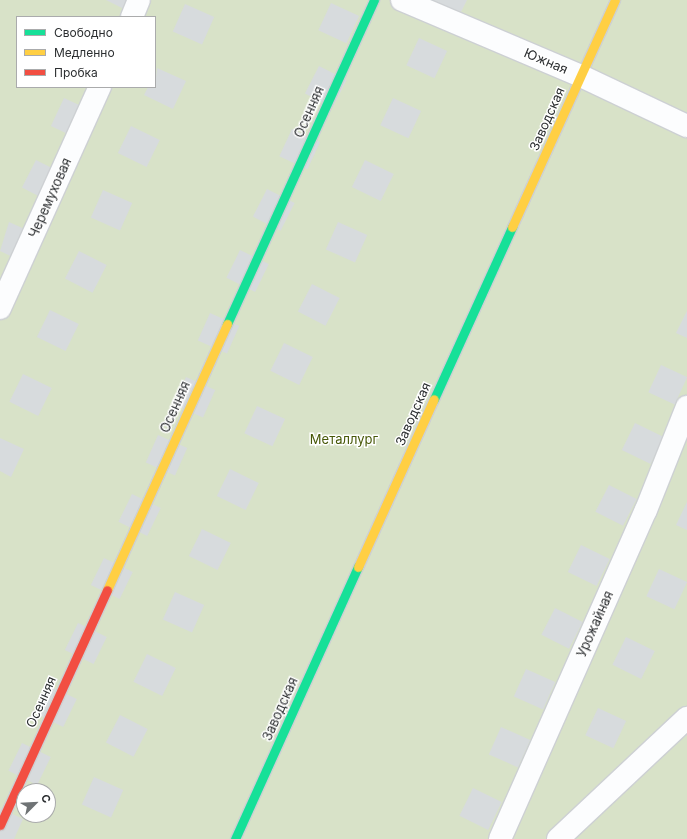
<!DOCTYPE html>
<meta charset="utf-8">
<style>
body{margin:0}
#map{position:relative;width:687px;height:839px;overflow:hidden;background:#eef3f6;font-family:Inter,sans-serif}
div>[style]{position:absolute}
[style*='--x']{left:calc(var(--x)*1px);top:calc(var(--y)*1px);width:calc(var(--w)*1px);rotate:calc(var(--a)*1deg)}
.green>*{inset:0;background:#d8e2c8}
.building>*{inset:0;background:#d7dbdd;transform-origin:0 0}
.roads{filter:drop-shadow(1px 0 #cdd0d3) drop-shadow(-1px 0 #cdd0d3) drop-shadow(0 1px #cdd0d3) drop-shadow(0 -1px #cdd0d3)}
.street>*{height:22px;margin:-11px;padding:0 11px;transform-origin:11px;border-radius:11px;background:#fcfdfe}
.fast>*{height:9px;margin:-4.5px;padding:0 4.5px;transform-origin:4.5px;border-radius:4.5px;background:#16e098}
.slow>*{height:9px;margin:-4.5px;padding:0 4.5px;transform-origin:4.5px;border-radius:4.5px;background:#ffcf43}
.jam>*{height:9px;margin:-4.5px;padding:0 4.5px;transform-origin:4.5px;border-radius:4.5px;background:#f24e42}
span{translate:-50% -50%;white-space:nowrap;text-align:center;line-height:1.15;-webkit-text-stroke:3px #fff;paint-order:stroke}
.street-label{font-size:13px;color:#2b2e30}
.park-label{font-size:13px;color:#475808}
.legend{position:absolute;left:16px;top:16px;width:140px;height:72px;box-sizing:border-box;background:#fff;border:1px solid #aaabac;margin:0;padding:5px 7px;list-style:none;font-size:12px;color:#2b2e30}
.legend li{display:flex;align-items:center;gap:8px;height:20px}
.legend b{width:20px;border:1px solid #aaabac}
.north{position:absolute;left:16px;top:783px;width:40px;height:40px;box-sizing:border-box;background:#fff;border:1px solid #aaabac;border-radius:50%;rotate:66deg;font-size:11px;font-weight:700;line-height:16px;text-align:center;color:#2b2e30}
.north::after{content:'';display:block;margin:auto;width:14px;height:18px;background:#6f7375;clip-path:polygon(50% 0,100% 100%,50% 72%,0 100%)}
</style>
<div id="map">
<div class="green">
<div style="clip-path:polygon(evenodd,0 0,687px 0,687px 839px,0 839px,0 0,17px 17px,155px 17px,155px 87px,17px 87px,17px 17px,0 0,24px 791px,48px 791px,48px 815px,24px 815px,24px 791px)"></div>
</div>
<div class="building">
<div style="clip-path:polygon(106px 0,141px 0,134px 14px)"></div>
<div style="clip-path:polygon(432px 0,467px 0,459px 16px)"></div>
<div style="left:331px;top:3px;width:31px;height:30px;rotate:25deg"></div>
<div style="left:185px;top:4px;width:32px;height:30px;rotate:24deg"></div>
<div style="left:419px;top:38px;width:31px;height:30px;rotate:25deg"></div>
<div style="left:319px;top:66px;width:31px;height:31px;rotate:27deg"></div>
<div style="clip-path:polygon(157px 68px,186px 81px,173px 109px,144px 95px,148px 87px,155px 87px)"></div>
<div style="left:64px;top:98px;width:31px;height:31px;rotate:25deg"></div>
<div style="left:393px;top:98px;width:31px;height:30px;rotate:25deg"></div>
<div style="left:131px;top:126px;width:32px;height:30px;rotate:26deg"></div>
<div style="left:292px;top:129px;width:31px;height:30px;rotate:25deg"></div>
<div style="left:36px;top:160px;width:31px;height:31px;rotate:27deg"></div>
<div style="left:365px;top:160px;width:32px;height:30px;rotate:26deg"></div>
<div style="left:267px;top:189px;width:31px;height:31px;rotate:27deg"></div>
<div style="left:103px;top:190px;width:32px;height:30px;rotate:24deg"></div>
<div style="clip-path:polygon(9px 222px,38px 235px,25px 263px,0 251px)"></div>
<div style="left:338px;top:222px;width:32px;height:30px;rotate:24deg"></div>
<div style="left:240px;top:250px;width:32px;height:31px;rotate:26deg"></div>
<div style="left:79px;top:251px;width:31px;height:31px;rotate:27deg"></div>
<div style="left:312px;top:284px;width:31px;height:31px;rotate:27deg"></div>
<div style="left:50px;top:310px;width:32px;height:30px;rotate:26deg"></div>
<div style="clip-path:polygon(687px 311px,687px 338px,676px 333px)"></div>
<div style="left:210px;top:313px;width:32px;height:30px;rotate:24deg"></div>
<div style="left:284px;top:343px;width:32px;height:31px;rotate:26deg"></div>
<div style="left:661px;top:365px;width:29px;height:30px;rotate:25deg"></div>
<div style="left:23px;top:374px;width:32px;height:31px;rotate:26deg"></div>
<div style="left:186px;top:377px;width:32px;height:30px;rotate:24deg"></div>
<div style="left:257px;top:406px;width:31px;height:30px;rotate:25deg"></div>
<div style="left:635px;top:423px;width:32px;height:30px;rotate:26deg"></div>
<div style="left:158px;top:435px;width:32px;height:30px;rotate:24deg"></div>
<div style="clip-path:polygon(0 438px,24px 449px,11px 477px,0 471px)"></div>
<div style="left:230px;top:469px;width:32px;height:30px;rotate:26deg"></div>
<div style="left:609px;top:485px;width:31px;height:30px;rotate:27deg"></div>
<div style="left:132px;top:494px;width:32px;height:31px;rotate:26deg"></div>
<div style="clip-path:polygon(687px 502px,687px 530px,676px 525px)"></div>
<div style="left:202px;top:529px;width:32px;height:30px;rotate:26deg"></div>
<div style="left:581px;top:545px;width:32px;height:30px;rotate:26deg"></div>
<div style="left:104px;top:558px;width:32px;height:30px;rotate:26deg"></div>
<div style="left:659px;top:569px;width:31px;height:30px;rotate:25deg"></div>
<div style="left:175px;top:592px;width:32px;height:30px;rotate:24deg"></div>
<div style="left:555px;top:608px;width:31px;height:30px;rotate:27deg"></div>
<div style="left:78px;top:623px;width:32px;height:30px;rotate:26deg"></div>
<div style="left:626px;top:637px;width:32px;height:31px;rotate:26deg"></div>
<div style="left:147px;top:654px;width:32px;height:31px;rotate:26deg"></div>
<div style="left:526px;top:669px;width:32px;height:30px;rotate:24deg"></div>
<div style="left:48px;top:685px;width:32px;height:31px;rotate:26deg"></div>
<div style="left:598px;top:708px;width:31px;height:30px;rotate:25deg"></div>
<div style="left:120px;top:715px;width:31px;height:31px;rotate:27deg"></div>
<div style="left:501px;top:727px;width:32px;height:30px;rotate:24deg"></div>
<div style="left:22px;top:743px;width:32px;height:31px;rotate:26deg"></div>
<div style="left:94px;top:777px;width:32px;height:30px;rotate:24deg"></div>
<div style="left:473px;top:788px;width:32px;height:31px;rotate:26deg"></div>
<div style="clip-path:polygon(0 808px,23px 819px,14px 839px,0 839px)"></div>
</div>
<div class="roads">
<div class="street">
<div style="--x:402;--y:0;--w:194;--a:23"></div>
<div style="--x:581;--y:76;--w:117;--a:25.3"></div>
<div style="--x:132;--y:17;--w:18;--a:-68"></div>
<div style="--x:0;--y:308;--w:243;--a:-65.7"></div>
<div style="--x:500;--y:839;--w:360;--a:-66.1"></div>
<div style="--x:646;--y:510;--w:111;--a:-68.3"></div>
<div style="--x:558;--y:839;--w:177;--a:-43.2"></div>
</div>
<div class="fast">
<div style="--x:227;--y:324;--w:356;--a:-65.6"></div>
<div style="--x:434;--y:399;--w:189;--a:-65.6"></div>
<div style="--x:235;--y:839;--w:299;--a:-65.7"></div>
</div>
<div class="slow">
<div style="--x:512;--y:227;--w:249;--a:-65.6"></div>
<div style="--x:358;--y:567;--w:184;--a:-65.7"></div>
<div style="--x:107;--y:590;--w:292;--a:-65.7"></div>
</div>
<div class="jam">
<div style="--x:0;--y:825;--w:258;--a:-65.5"></div>
</div>
</div>
<div class="street-label">
<span style="left:546px;top:61px;rotate:23deg">Южная</span>
<span style="left:309px;top:112px;rotate:-66deg">Осенняя</span>
<span style="left:547px;top:119px;rotate:-66deg">Заводская</span>
<span style="left:50px;top:198px;rotate:-66deg">Черемуховая</span>
<span style="left:175px;top:407px;rotate:-66deg">Осенняя</span>
<span style="left:413px;top:414px;rotate:-66deg">Заводская</span>
<span style="left:595px;top:624px;rotate:-66deg">Урожайная</span>
<span style="left:41px;top:702px;rotate:-66deg">Осенняя</span>
<span style="left:280px;top:709px;rotate:-66deg">Заводская</span>
</div>
<div class="park-label">
<span style="left:344px;top:439px">Металлург</span>
</div>
<ul class="legend">
<li><b style="height:5px;background:#16e098"></b>Свободно</li>
<li><b style="height:5px;background:#ffcf43"></b>Медленно</li>
<li><b style="height:5px;background:#f24e42"></b>Пробка</li>
</ul>
<div class="north">С</div>
</div>
